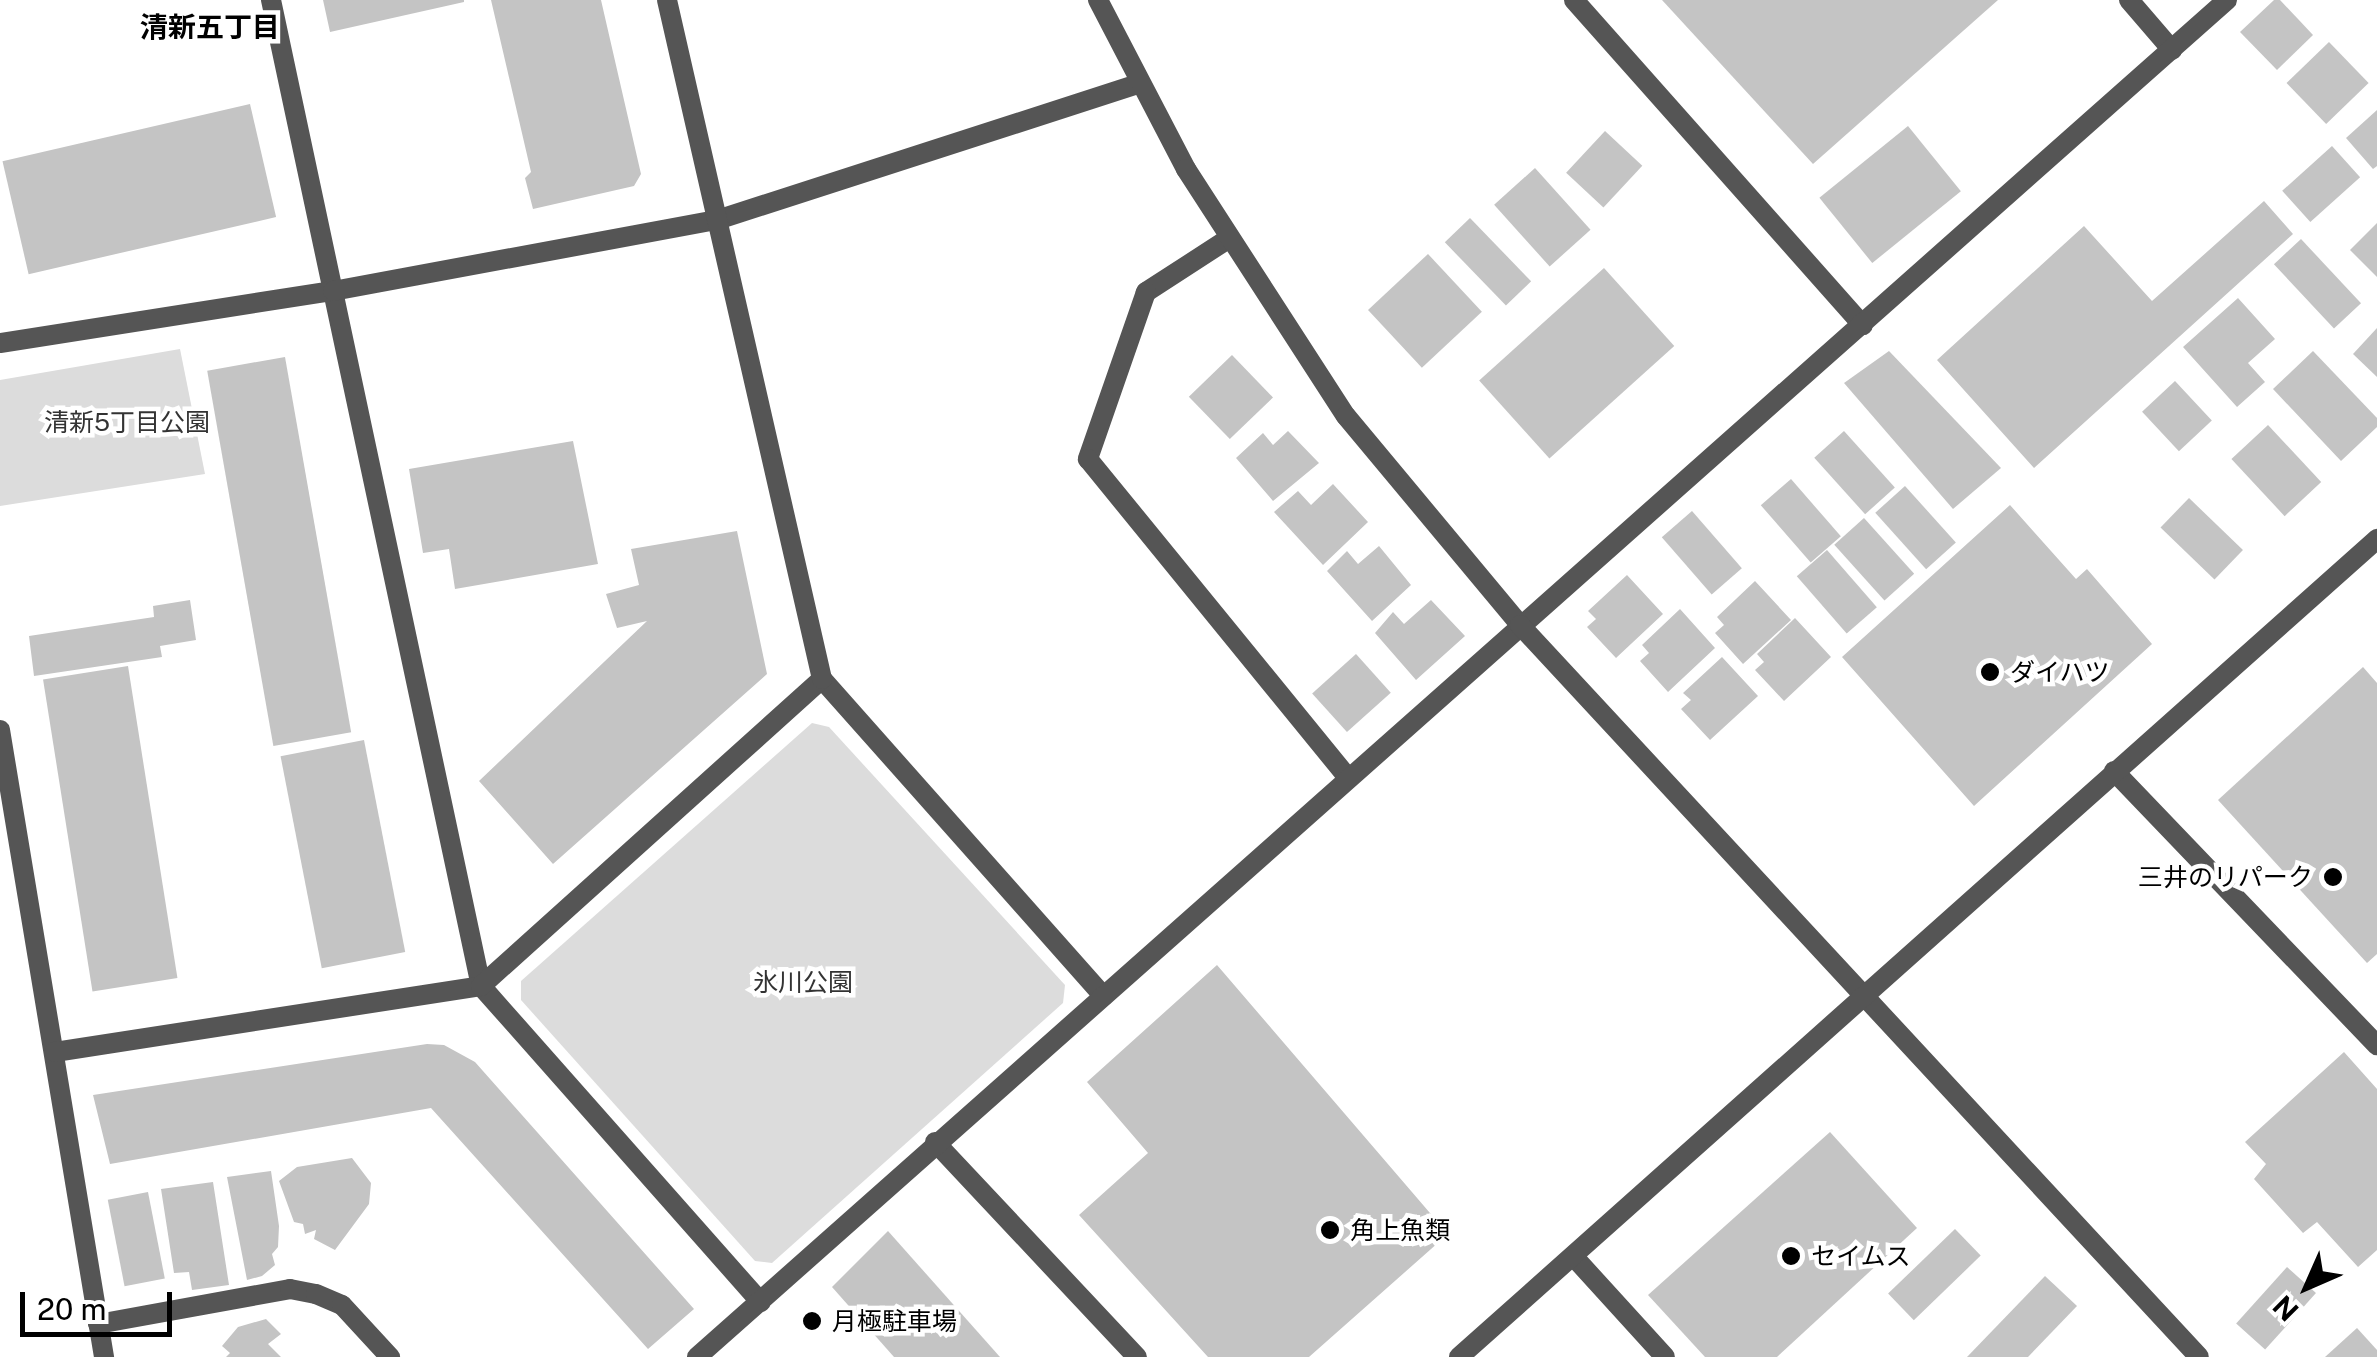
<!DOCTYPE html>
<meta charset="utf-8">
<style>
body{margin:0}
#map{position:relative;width:2377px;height:1357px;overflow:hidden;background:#fff;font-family:"Public Sans","Noto Sans JP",sans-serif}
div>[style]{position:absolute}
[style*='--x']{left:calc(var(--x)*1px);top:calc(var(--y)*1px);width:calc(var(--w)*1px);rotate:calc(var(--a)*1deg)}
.green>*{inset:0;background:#dcdcdc}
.building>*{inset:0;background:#c4c4c4;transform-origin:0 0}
.minor>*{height:20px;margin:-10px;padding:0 10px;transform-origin:10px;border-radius:10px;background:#555}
.tertiary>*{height:20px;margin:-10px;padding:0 10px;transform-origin:10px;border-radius:10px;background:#555}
.dots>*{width:28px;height:28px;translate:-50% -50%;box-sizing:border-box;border:5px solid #fff;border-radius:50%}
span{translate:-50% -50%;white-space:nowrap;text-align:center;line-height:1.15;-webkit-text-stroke:9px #fff;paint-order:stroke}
.park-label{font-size:25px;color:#333}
.poi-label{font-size:25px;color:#000}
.left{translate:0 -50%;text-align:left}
.right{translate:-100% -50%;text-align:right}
.neighbourhood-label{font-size:28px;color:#000;font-weight:700}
.north{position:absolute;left:2257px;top:1237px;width:100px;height:100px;-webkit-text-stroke:8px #fff;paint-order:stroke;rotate:225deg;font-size:28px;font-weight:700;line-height:40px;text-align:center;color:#000}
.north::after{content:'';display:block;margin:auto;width:35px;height:45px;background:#000;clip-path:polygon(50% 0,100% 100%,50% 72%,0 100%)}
.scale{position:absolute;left:20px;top:1292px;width:152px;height:45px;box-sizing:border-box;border:5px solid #000;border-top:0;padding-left:12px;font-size:30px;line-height:35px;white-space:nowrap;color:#000;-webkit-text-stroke:8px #fff;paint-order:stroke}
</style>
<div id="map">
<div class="green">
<div style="clip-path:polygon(180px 349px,205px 474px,0 506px,0 380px)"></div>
<div style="clip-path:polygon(812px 723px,829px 727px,1065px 985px,1063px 1003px,772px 1263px,755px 1261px,521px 1000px,521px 981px)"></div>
</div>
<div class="building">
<div style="clip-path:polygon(323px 0,464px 0,464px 2px,330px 32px)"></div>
<div style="clip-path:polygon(491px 0,601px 0,641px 174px,634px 186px,533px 209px,525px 178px,531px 172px)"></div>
<div style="clip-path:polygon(1662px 0,1998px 0,1813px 164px)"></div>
<div style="clip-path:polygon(2274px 0,2280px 0,2313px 35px,2277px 70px,2240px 32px)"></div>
<div style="left:2329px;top:42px;width:57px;height:59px;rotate:46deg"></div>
<div style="left:250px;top:104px;width:116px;height:254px;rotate:77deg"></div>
<div style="clip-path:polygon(2377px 110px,2377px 166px,2373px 169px,2346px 138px)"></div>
<div style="left:1908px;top:126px;width:84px;height:114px;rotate:51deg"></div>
<div style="left:1605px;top:131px;width:51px;height:57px;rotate:43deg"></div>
<div style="left:2332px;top:146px;width:42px;height:67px;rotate:48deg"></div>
<div style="left:1535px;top:168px;width:83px;height:55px;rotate:48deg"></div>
<div style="clip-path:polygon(2264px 201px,2293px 234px,2034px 468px,1937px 360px,2084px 226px,2152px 301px)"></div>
<div style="left:1470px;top:218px;width:88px;height:35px;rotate:46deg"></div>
<div style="clip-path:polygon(2377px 223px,2377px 277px,2350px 250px)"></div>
<div style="left:2301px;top:239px;width:88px;height:37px;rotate:47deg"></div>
<div style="left:1428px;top:254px;width:79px;height:82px;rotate:47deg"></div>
<div style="left:1604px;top:268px;width:105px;height:168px;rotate:48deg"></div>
<div style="clip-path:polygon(2238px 298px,2275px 339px,2248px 363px,2265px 382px,2237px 407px,2183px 347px)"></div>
<div style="clip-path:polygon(2377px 328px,2377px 377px,2353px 354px)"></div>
<div style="clip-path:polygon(1889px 351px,2001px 468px,1953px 509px,1844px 383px)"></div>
<div style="clip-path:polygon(2313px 351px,2377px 418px,2377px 427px,2341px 461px,2273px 389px)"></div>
<div style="left:1232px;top:355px;width:59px;height:60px;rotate:46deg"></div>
<div style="left:285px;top:357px;width:381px;height:79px;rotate:80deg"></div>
<div style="left:2175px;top:381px;width:54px;height:45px;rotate:47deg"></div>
<div style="left:2268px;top:425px;width:78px;height:50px;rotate:47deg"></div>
<div style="clip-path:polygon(1288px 431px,1319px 463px,1273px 501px,1236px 458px,1263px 433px,1273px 445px)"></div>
<div style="left:1844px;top:431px;width:76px;height:40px;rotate:48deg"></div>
<div style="clip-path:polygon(573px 441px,598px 564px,455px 589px,449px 549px,423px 553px,409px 469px)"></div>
<div style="left:1791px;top:479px;width:76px;height:40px;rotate:49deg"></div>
<div style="clip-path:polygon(1333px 484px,1368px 522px,1323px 565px,1274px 512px,1298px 491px,1311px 505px)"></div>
<div style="left:1905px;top:486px;width:76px;height:40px;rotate:48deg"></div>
<div style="left:2189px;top:498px;width:75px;height:41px;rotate:44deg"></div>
<div style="clip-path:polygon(2010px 505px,2076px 579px,2087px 569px,2152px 644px,1974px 806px,1842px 657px)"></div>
<div style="left:1692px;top:511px;width:76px;height:40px;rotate:49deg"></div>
<div style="left:1864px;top:518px;width:75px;height:40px;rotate:48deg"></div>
<div style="clip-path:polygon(737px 531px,767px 674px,553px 864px,479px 781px,647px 621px,617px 628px,606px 594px,639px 585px,631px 549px)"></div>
<div style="clip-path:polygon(1379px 546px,1411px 585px,1372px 621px,1327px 571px,1347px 551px,1358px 564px)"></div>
<div style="left:1827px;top:550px;width:76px;height:40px;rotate:49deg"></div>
<div style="clip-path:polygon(1627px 575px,1663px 614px,1616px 658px,1587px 627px,1596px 619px,1588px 611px)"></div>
<div style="clip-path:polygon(1755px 581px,1791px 620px,1743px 664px,1715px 633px,1724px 625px,1717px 617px)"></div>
<div style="clip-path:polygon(190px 600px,196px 640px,160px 646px,162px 657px,34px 676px,29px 636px,154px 617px,153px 606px)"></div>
<div style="clip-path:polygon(1431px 600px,1465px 636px,1416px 680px,1375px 633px,1393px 612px,1404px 624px)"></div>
<div style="clip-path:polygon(1680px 609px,1715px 648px,1668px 692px,1640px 661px,1649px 653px,1642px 645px)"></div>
<div style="clip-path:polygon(1795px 618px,1831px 657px,1784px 701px,1755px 670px,1764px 662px,1757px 654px)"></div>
<div style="left:1356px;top:654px;width:52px;height:59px;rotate:48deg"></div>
<div style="clip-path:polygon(1722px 657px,1758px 696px,1710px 740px,1681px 709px,1691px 700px,1683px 693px)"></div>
<div style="left:128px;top:666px;width:316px;height:86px;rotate:81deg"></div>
<div style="clip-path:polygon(2363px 667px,2377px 683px,2377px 954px,2367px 963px,2218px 800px)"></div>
<div style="left:364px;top:740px;width:216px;height:85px;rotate:79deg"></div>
<div style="clip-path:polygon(1217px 965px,1448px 1234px,1309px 1357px,1208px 1357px,1079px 1215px,1148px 1153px,1087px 1082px)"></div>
<div style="clip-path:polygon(427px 1044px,444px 1045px,475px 1062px,694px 1309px,648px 1349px,431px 1108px,110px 1164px,93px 1095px)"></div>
<div style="clip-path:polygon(2344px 1052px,2377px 1089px,2377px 1250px,2358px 1267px,2317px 1222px,2303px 1233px,2254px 1179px,2266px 1164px,2245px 1142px)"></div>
<div style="clip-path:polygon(1830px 1132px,1917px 1228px,1777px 1357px,1705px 1357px,1648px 1295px)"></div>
<div style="clip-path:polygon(352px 1158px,371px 1183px,369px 1204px,335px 1250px,314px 1239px,316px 1230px,305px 1234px,303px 1224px,294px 1222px,279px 1181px,297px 1167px)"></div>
<div style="clip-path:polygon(271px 1171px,279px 1226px,278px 1247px,272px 1254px,275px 1265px,262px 1276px,247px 1280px,227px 1177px)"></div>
<div style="clip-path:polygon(213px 1182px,229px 1285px,192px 1290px,189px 1272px,174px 1273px,161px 1189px)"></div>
<div style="left:148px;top:1192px;width:88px;height:41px;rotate:79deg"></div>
<div style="left:1955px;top:1229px;width:37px;height:93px;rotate:46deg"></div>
<div style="clip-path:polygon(888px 1231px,1000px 1357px,894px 1357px,832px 1287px)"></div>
<div style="left:2287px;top:1267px;width:39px;height:76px;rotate:42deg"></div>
<div style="clip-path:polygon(2045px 1276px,2077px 1306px,2028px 1357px,1967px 1357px)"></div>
<div style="clip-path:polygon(266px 1319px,281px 1334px,268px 1344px,281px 1357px,226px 1357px,230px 1353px,222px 1346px,238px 1327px)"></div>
<div style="clip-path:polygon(2357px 1328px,2377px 1350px,2377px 1357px,2325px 1357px)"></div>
</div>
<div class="minor">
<div style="--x:271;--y:0;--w:1008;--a:77.98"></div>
<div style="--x:481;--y:986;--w:422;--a:48.5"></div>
<div style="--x:1574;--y:0;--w:435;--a:48.4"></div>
<div style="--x:2129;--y:0;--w:66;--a:49.3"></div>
<div style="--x:1228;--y:239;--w:98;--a:147.1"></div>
<div style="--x:1146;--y:292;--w:177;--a:109.2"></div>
<div style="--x:1088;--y:459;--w:410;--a:50.8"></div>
<div style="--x:0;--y:343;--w:337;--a:-8.9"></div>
<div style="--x:333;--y:291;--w:391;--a:-10.5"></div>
<div style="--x:717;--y:220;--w:443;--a:-17.9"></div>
<div style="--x:822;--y:679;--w:424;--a:48.4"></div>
<div style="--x:0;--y:730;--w:636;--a:80.58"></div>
<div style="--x:2114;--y:771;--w:380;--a:46.2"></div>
<div style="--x:55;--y:1052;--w:431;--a:-8.8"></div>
<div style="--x:481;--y:986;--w:459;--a:-42"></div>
<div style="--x:822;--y:679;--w:696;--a:-102.86"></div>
<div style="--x:935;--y:1142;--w:295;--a:46.8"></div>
<div style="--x:1574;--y:1257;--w:135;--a:47.7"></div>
<div style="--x:98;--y:1324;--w:195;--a:-10.3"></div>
<div style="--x:290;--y:1289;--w:26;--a:11"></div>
<div style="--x:316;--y:1294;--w:28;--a:23"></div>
<div style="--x:342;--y:1305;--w:71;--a:47.3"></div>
<div style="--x:697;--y:1357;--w:2045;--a:-41.57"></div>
</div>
<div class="tertiary">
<div style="--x:1098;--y:0;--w:191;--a:62.5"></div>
<div style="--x:1186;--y:169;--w:294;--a:57.1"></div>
<div style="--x:1346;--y:416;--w:272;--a:50.2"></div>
<div style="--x:1520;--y:625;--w:998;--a:47.15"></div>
<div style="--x:1459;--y:1357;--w:1230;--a:-41.7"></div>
</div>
<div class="dots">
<div style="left:1990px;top:672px;background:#000"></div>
<div style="left:2333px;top:877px;background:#000"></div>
<div style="left:1330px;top:1230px;background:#000"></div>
<div style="left:1791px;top:1256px;background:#000"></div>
<div style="left:812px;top:1321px;background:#000"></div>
</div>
<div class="park-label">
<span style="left:127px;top:422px">清新5丁目公園</span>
<span style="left:803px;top:982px">氷川公園</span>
</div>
<div class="poi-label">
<span class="left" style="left:2010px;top:672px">ダイハツ</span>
<span class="right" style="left:2313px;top:877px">三井のリパーク</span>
<span class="left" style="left:1350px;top:1230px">角上魚類</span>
<span class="left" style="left:1811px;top:1256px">セイムス</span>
<span class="left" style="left:832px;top:1321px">月極駐車場</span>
</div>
<div class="neighbourhood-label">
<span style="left:210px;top:27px">清新五丁目</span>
</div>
<div class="north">N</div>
<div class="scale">20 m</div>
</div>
